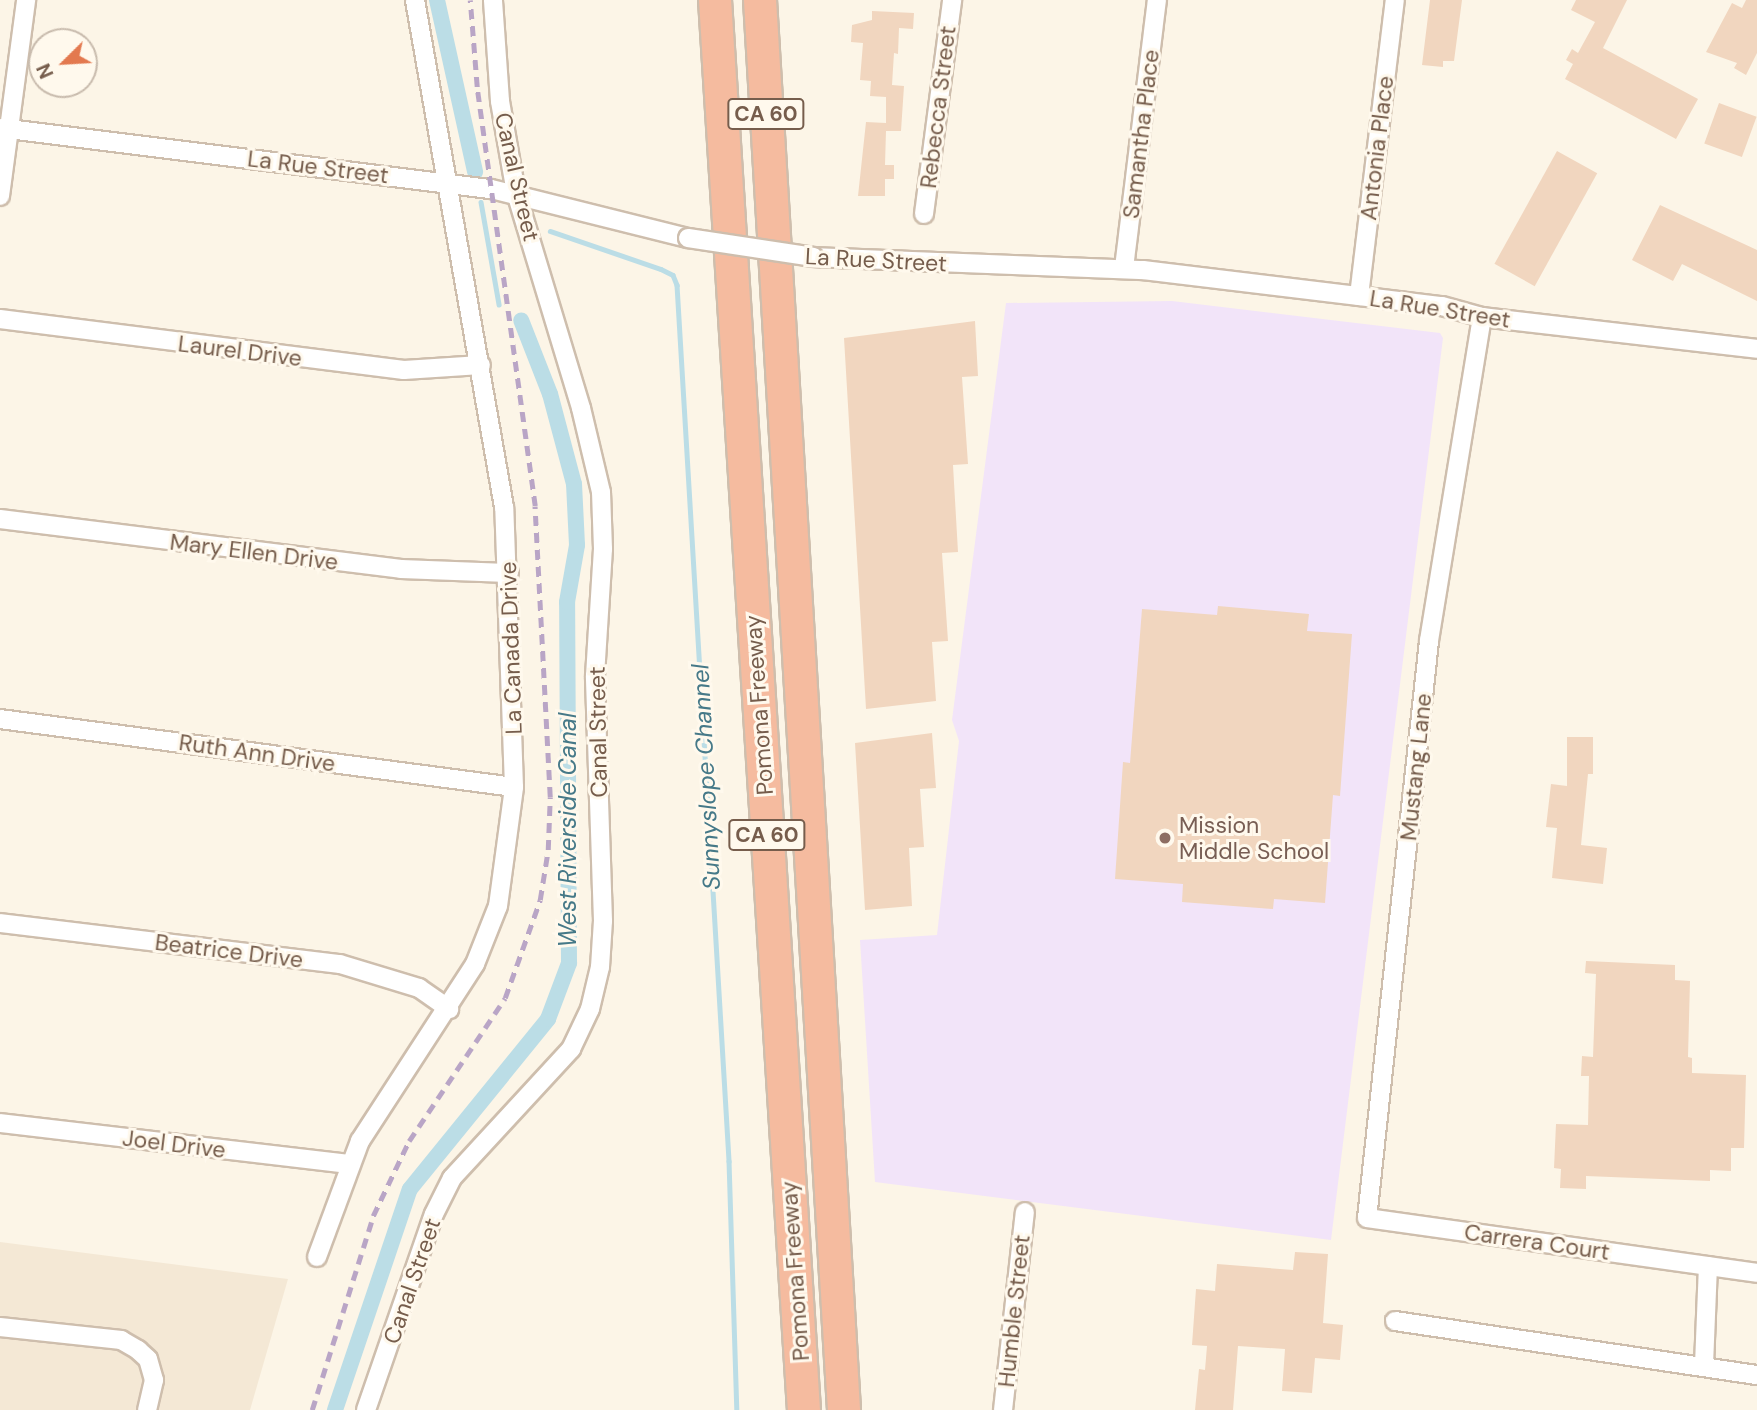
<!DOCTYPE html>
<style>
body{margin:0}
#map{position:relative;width:1757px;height:1410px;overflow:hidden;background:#fcf5e7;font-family:"DM Sans",sans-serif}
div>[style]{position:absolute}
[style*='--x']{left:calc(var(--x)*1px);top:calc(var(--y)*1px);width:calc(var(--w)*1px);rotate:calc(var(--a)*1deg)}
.residential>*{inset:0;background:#f4e8d5}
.education>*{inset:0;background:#f2e4f9}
.stream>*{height:4.5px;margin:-2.25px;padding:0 2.25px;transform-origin:2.25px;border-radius:2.25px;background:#bbdde6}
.canal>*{height:16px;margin:-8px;padding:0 8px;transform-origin:8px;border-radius:8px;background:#bbdde6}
.building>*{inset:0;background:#f1d6bf;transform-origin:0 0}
.roads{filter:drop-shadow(2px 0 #cebead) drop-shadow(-2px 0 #cebead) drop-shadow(0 2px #cebead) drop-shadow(0 -2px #cebead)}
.street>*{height:18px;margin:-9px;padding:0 9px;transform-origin:9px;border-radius:9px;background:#fff}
.highway>*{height:32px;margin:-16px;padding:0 16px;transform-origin:16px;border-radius:16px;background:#f5bb9f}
.rail>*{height:4.5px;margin-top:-2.25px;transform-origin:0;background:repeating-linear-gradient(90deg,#b9a5c6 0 10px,transparent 0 17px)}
.bridges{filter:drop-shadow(2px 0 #cebead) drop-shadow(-2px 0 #cebead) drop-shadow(0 2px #cebead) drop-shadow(0 -2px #cebead)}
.street-bridge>*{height:18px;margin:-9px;padding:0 9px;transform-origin:9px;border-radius:9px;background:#fff}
.dots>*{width:19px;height:19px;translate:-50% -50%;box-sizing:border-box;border:4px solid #fff9ed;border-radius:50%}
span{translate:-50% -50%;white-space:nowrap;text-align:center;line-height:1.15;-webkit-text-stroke:6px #fff9ed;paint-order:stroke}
.shield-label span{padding:2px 5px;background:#fff9ed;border:2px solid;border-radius:5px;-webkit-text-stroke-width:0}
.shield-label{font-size:21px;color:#765d4c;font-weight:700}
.street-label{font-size:23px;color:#765d4c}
.education-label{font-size:23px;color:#785e54}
.left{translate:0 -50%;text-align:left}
.water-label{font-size:24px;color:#467988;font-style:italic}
.north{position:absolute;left:28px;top:28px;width:70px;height:70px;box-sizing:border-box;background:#fff9ed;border:2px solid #c8bbad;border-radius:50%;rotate:246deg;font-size:19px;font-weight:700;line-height:28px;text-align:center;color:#765d4c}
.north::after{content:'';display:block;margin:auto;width:24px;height:32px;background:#e3794f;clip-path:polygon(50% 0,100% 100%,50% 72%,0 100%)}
</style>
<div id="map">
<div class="residential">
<div style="clip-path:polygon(0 1242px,288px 1279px,250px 1410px,0 1410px)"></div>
</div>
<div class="education">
<div style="clip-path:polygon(1172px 301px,1440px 333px,1443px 338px,1331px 1240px,875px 1182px,860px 940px,937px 935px,959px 741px,952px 720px,1006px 303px)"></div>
</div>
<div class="stream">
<div style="--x:481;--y:202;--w:104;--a:80"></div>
<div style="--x:550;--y:231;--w:117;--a:18.9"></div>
<div style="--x:661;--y:269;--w:13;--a:27"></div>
<div style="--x:673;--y:275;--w:11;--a:68"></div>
<div style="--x:677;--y:285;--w:878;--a:86.6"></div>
<div style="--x:729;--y:1161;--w:249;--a:88.2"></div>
</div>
<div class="canal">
<div style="--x:437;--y:0;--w:176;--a:77.5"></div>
<div style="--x:335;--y:1410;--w:233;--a:-71.3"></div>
<div style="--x:410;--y:1189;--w:219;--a:-50.9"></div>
<div style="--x:548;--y:1019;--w:60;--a:-69.4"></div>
<div style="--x:569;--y:963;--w:361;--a:-90.3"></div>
<div style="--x:567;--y:602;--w:58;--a:-80"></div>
<div style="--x:577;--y:545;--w:61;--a:-92.8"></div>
<div style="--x:574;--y:484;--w:93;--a:-104.9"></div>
<div style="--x:550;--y:394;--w:79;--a:-111.4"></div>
</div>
<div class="building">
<div style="clip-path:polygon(1430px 0,1462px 0,1454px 61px,1443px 61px,1443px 67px,1422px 65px)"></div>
<div style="clip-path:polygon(1576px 0,1627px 0,1603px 48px,1698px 99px,1676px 139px,1565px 79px,1573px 64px,1566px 60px,1572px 49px,1578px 53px,1595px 22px,1571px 10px)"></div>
<div style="clip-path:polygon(1746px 0,1757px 0,1757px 53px,1746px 75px,1734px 68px,1737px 63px,1706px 52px,1732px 3px,1742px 8px)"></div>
<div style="clip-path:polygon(872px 11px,914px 13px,913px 29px,899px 28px,898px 54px,894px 53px,892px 85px,904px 86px,901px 131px,886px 131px,885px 165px,894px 165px,894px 179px,885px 179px,885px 196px,858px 196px,866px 122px,886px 123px,886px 97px,870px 96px,871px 81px,860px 80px,863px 43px,851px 42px,852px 25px,872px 20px)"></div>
<div style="left:1719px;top:103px;width:40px;height:43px;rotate:20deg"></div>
<div style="left:1557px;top:151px;width:46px;height:129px;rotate:29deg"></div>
<div style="clip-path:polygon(1660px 205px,1757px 250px,1757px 301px,1682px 264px,1673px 281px,1632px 260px)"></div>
<div style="clip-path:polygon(975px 321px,978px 376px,962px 377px,968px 464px,953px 465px,958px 552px,942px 553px,948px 641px,932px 642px,936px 701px,866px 709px,844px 338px)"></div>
<div style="clip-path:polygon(1218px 606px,1309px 614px,1307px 631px,1352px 634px,1340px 796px,1333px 795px,1325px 903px,1274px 899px,1273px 909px,1182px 902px,1183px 884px,1115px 879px,1123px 762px,1130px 763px,1142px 609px,1217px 615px)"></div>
<div style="clip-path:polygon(932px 733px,936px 788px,920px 789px,924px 847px,909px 848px,912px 906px,865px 910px,855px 743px)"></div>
<div style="clip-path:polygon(1567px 737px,1593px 737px,1593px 774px,1588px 774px,1581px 845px,1607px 848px,1603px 884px,1552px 878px,1557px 828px,1546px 827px,1551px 784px,1567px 786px)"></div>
<div style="clip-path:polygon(1586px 961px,1675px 965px,1675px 980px,1690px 981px,1688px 1057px,1692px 1058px,1692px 1073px,1746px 1075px,1744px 1148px,1731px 1148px,1731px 1171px,1710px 1170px,1710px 1181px,1586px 1176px,1586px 1189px,1560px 1188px,1561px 1169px,1554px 1168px,1556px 1124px,1588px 1125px,1589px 1076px,1581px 1076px,1582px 1056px,1593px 1057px,1596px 974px,1585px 973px)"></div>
<div style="clip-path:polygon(1295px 1252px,1328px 1254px,1323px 1323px,1343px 1325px,1340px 1360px,1315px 1358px,1312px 1393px,1282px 1391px,1285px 1349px,1238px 1346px,1233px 1410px,1195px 1410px,1199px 1369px,1205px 1370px,1207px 1346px,1192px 1345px,1196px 1289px,1215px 1291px,1217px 1264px,1293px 1270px)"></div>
</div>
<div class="roads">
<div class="street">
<div style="--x:0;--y:128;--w:495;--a:7.1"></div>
<div style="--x:491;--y:189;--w:203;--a:14"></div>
<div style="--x:0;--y:196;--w:198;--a:-82.4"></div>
<div style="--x:924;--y:214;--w:216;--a:-82.5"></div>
<div style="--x:814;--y:257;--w:329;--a:2.3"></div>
<div style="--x:1143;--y:270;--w:301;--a:6.9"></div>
<div style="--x:1442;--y:306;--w:41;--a:15.4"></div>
<div style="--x:1482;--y:317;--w:277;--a:6.6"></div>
<div style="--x:1124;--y:268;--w:270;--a:-83"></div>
<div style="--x:1359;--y:296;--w:298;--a:-83.1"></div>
<div style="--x:1482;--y:317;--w:328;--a:99.3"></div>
<div style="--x:1429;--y:641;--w:580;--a:96.13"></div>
<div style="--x:1367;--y:1218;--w:394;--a:8"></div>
<div style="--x:0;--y:319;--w:407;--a:7.2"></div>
<div style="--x:404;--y:370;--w:77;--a:-3.7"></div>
<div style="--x:0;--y:519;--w:404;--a:7.1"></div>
<div style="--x:401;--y:569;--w:108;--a:2.1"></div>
<div style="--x:0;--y:719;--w:518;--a:7.54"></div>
<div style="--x:0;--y:923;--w:342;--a:6.9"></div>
<div style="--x:340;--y:964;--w:83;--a:16.9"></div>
<div style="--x:419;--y:988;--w:37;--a:35"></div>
<div style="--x:0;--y:1123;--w:351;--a:6.7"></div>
<div style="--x:317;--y:1257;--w:124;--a:-69.7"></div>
<div style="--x:360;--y:1141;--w:211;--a:-57"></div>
<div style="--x:475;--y:964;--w:62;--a:-68.4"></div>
<div style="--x:498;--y:906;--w:120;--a:-82.3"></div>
<div style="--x:514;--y:787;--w:280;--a:-92"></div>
<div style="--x:504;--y:507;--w:515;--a:-99.96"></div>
<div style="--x:1395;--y:1321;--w:366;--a:8.5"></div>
<div style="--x:0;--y:1327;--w:122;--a:6.1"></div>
<div style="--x:121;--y:1340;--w:20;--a:30"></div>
<div style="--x:138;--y:1350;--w:13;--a:42"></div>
<div style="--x:148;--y:1359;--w:22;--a:74"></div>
<div style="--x:154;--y:1380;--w:31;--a:103"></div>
<div style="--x:1704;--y:1365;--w:99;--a:-87.7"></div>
<div style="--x:366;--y:1410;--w:207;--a:-70.9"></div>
<div style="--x:434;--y:1214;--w:40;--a:-63.4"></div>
<div style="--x:452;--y:1178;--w:176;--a:-47.3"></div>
<div style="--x:571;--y:1049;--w:44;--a:-64.6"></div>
<div style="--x:590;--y:1009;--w:43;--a:-76.6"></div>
<div style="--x:600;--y:967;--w:46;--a:-86.3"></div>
<div style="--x:603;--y:921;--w:245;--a:-91.9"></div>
<div style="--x:595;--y:676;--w:127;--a:-86.4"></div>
<div style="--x:603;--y:549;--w:57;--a:-92"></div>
<div style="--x:601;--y:492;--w:86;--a:-103.4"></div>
<div style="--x:581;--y:408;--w:225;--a:-106.8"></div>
<div style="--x:516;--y:193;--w:93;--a:-99.9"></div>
<div style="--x:500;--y:101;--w:101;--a:-94"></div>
<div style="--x:1003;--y:1410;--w:199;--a:-83.7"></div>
</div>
<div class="highway">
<div style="--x:715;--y:0;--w:1413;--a:86.39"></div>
<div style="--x:760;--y:0;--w:1412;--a:86.59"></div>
</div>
</div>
<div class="rail">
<div style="--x:312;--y:1410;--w:203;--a:-72.5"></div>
<div style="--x:373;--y:1216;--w:83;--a:-64.4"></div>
<div style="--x:409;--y:1141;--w:172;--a:-56.1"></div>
<div style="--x:505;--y:998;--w:104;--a:-70.3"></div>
<div style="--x:540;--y:900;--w:51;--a:-80.9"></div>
<div style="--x:548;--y:850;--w:53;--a:-87.8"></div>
<div style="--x:550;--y:797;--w:291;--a:-93"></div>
<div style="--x:535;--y:506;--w:423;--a:-97.9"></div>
<div style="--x:477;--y:87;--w:87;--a:-94.6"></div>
</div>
<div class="bridges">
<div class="street-bridge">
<div style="--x:688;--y:238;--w:127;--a:8.6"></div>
</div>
</div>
<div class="dots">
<div style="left:1165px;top:838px;background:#8d6e63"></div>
</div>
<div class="shield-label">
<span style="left:766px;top:114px">CA 60</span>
<span style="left:767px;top:835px">CA 60</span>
</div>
<div class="street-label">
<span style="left:938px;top:107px;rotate:-83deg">Rebecca Street</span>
<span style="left:1141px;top:134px;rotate:-83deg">Samantha Place</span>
<span style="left:1377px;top:148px;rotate:-83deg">Antonia Place</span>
<span style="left:318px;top:167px;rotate:7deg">La Rue Street</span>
<span style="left:517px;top:177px;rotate:77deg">Canal Street</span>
<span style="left:876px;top:260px;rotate:3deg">La Rue Street</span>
<span style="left:1440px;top:309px;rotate:9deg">La Rue Street</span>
<span style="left:240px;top:351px;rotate:7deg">Laurel Drive</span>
<span style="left:254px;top:552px;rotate:7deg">Mary Ellen Drive</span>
<span style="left:511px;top:648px;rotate:-92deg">La Canada Drive</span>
<span style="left:759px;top:705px;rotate:-94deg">Pomona Freeway</span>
<span style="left:598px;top:732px;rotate:-91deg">Canal Street</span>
<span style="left:257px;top:753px;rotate:8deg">Ruth Ann Drive</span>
<span style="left:1416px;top:767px;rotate:-84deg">Mustang Lane</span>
<span style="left:229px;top:951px;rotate:7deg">Beatrice Drive</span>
<span style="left:174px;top:1144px;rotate:7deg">Joel Drive</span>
<span style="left:1537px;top:1242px;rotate:8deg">Carrera Court</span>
<span style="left:795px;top:1271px;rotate:-94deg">Pomona Freeway</span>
<span style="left:412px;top:1281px;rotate:-71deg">Canal Street</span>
<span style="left:1014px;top:1311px;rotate:-84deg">Humble Street</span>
</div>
<div class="education-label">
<span class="left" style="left:1179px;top:838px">Mission<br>Middle School</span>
</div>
<div class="water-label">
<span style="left:706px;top:777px;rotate:-93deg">Sunnyslope Channel</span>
<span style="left:568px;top:830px;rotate:-90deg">West Riverside Canal</span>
</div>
<div class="north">N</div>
</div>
